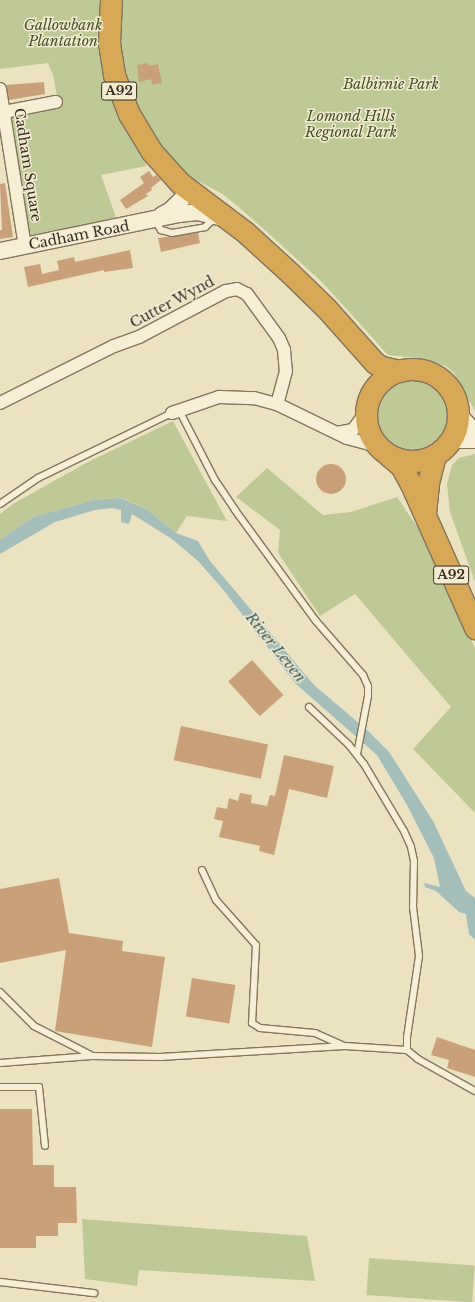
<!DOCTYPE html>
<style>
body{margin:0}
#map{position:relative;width:475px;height:1302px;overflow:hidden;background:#ebe2c2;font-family:"Libre Baskerville",serif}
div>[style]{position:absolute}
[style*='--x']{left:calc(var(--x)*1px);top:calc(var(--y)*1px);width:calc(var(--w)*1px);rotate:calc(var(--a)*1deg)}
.green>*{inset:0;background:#bfc997;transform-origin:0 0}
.round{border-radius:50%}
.water>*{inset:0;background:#a4beb9}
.building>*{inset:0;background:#c8a07a;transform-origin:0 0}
.roads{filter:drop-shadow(1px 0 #84745a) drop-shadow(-1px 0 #84745a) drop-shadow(0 1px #84745a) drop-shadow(0 -1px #84745a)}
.lane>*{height:6px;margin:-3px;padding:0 3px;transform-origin:3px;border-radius:3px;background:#f7efd5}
.street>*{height:12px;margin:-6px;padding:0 6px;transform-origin:6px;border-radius:6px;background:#f7efd5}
.secondary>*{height:16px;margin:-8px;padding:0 8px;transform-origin:8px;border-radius:8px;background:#f7efd5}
.highway>*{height:21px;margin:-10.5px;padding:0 10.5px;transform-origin:10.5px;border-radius:10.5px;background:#d7a957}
.highway>.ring{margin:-10.5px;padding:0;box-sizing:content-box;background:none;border:21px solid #d7a957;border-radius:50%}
span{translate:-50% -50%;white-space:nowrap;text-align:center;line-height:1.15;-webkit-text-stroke:3px #f3ecd1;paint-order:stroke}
.shield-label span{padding:1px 3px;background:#f3ecd1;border:1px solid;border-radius:3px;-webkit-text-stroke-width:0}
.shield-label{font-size:13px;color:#352b1e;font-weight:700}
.park-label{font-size:14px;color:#425025;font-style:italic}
.street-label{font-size:14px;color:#352b1e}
.water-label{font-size:15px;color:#2e5354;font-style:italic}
</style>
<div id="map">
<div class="green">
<div style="clip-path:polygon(0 0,100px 0,97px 44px,107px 87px,122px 123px,147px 166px,101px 175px,117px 220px,30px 239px,9px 116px,59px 108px,53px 75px,48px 63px,0 69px)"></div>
<div style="clip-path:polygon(119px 0,475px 0,475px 411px,454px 373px,446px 366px,426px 359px,388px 355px,323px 283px,289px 252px,240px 208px,221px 193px,190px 177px,166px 154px,141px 118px,124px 79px,116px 22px)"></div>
<div class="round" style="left:374px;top:376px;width:76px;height:76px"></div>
<div style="clip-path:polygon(173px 421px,227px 521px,187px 516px,176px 533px,146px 509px,121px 498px,94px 500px,33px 517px,0 540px,0 514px,13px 504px,86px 463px)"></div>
<div style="clip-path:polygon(475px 454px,475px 582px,450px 512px,447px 484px,452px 465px,459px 458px)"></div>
<div style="clip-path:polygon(267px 468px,323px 515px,351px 512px,397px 497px,418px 528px,475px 648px,475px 813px,413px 749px,451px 707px,355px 594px,320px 616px,278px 553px,280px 530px,236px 497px)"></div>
<div style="clip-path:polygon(82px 1219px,307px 1236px,315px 1281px,139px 1270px,137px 1286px,85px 1279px)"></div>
<div style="left:369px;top:1258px;width:106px;height:37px;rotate:4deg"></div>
</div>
<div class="water">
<div style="clip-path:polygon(120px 498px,146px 509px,176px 533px,198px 541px,210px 561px,314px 685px,368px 731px,389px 752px,433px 821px,466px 891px,475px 898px,475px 940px,469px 934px,466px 914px,459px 912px,436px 891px,425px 887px,424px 883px,440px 887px,434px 858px,407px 805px,377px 755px,296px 684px,221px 587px,198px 561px,172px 539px,132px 514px,129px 524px,121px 522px,121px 510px,112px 508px,95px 510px,55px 522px,0 554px,0 540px,33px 517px,94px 500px)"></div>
</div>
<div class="building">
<div style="clip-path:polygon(148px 63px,149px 66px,158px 64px,162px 83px,152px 85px,151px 79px,139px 82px,137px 65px)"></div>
<div style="clip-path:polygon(44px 82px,45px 94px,9px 100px,6px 85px)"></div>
<div style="clip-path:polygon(149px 171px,153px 177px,156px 175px,161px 180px,151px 188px,152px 190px,146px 194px,148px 196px,126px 209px,120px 200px,144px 183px,140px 177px)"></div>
<div style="clip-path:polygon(5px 183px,13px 237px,0 239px,0 230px,2px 230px,0 184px)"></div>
<div style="clip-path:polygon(198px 233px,200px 243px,161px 252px,158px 238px)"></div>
<div style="clip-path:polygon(130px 250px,133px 268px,104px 272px,104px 270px,28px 287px,24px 267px,40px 264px,42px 274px,59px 270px,57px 261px,74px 257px,75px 262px)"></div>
<div class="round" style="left:316px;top:464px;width:30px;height:30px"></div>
<div style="left:252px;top:660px;width:47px;height:32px;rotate:48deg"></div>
<div style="left:181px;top:726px;width:89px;height:35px;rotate:12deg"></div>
<div style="clip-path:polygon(284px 755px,334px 766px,327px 798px,289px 789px,274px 855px,259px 851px,260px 846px,219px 837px,223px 821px,214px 819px,217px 807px,227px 809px,229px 798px,238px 801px,240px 793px,252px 795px,251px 803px,267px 806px,270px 795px,275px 796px)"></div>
<div style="clip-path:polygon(59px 878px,69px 933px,123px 941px,122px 951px,165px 957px,152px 1047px,55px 1031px,66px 950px,0 963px,0 889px)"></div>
<div style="left:192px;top:978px;width:44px;height:39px;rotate:9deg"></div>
<div style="clip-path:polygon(437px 1037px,475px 1050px,475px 1077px,447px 1068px,449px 1060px,431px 1055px)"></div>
<div style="clip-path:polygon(0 1109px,32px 1109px,33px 1165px,54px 1165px,54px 1187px,76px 1187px,77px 1223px,58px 1223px,58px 1236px,36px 1236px,36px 1248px,0 1248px)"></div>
</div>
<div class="roads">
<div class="lane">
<div style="--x:154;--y:219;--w:13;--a:58"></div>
<div style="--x:161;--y:230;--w:11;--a:15"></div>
<div style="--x:172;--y:233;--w:34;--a:-10"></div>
<div style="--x:205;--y:227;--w:12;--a:-42"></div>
<div style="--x:179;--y:410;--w:79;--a:62.8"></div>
<div style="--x:215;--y:480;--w:36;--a:56"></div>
<div style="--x:235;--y:510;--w:137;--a:53.9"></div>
<div style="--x:316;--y:621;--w:72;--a:49"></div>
<div style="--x:363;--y:675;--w:12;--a:66"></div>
<div style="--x:368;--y:686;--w:10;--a:90"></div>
<div style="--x:368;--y:696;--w:59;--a:100.7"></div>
<div style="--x:0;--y:504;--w:46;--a:-34.4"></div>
<div style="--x:38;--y:478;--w:149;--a:-25.9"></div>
<div style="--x:309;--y:707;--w:55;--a:43.5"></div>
<div style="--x:349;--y:745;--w:24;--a:52"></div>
<div style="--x:364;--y:764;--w:78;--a:59.2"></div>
<div style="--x:404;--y:831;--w:17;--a:66"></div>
<div style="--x:411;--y:847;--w:14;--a:78"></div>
<div style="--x:414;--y:861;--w:46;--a:91.2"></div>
<div style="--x:413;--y:907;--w:49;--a:83"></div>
<div style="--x:419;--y:956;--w:82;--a:98.4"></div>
<div style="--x:407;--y:1037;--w:13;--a:90"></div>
<div style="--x:407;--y:1050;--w:14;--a:39"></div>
<div style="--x:418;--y:1059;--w:65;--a:29.3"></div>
<div style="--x:202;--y:870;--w:33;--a:65"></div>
<div style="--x:216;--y:900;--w:60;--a:48.4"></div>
<div style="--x:256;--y:945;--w:78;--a:92.9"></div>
<div style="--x:252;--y:1023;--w:9;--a:32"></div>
<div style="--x:260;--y:1028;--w:55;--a:5.2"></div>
<div style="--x:315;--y:1033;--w:30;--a:24"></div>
<div style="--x:0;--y:992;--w:48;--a:45"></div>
<div style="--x:34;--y:1026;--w:64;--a:27"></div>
<div style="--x:0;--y:1063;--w:92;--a:-4.4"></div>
<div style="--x:92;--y:1056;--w:68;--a:0.8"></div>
<div style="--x:160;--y:1057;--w:185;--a:-3.4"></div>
<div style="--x:345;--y:1046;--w:62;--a:3.7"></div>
<div style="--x:0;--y:1087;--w:39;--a:0"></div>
<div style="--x:39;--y:1087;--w:59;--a:84.2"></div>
<div style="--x:0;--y:1282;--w:95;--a:6.7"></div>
</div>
<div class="street">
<div style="--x:0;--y:89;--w:159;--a:81"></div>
<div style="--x:4;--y:112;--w:53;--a:-10.9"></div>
<div style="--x:0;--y:403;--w:127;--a:-26.6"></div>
<div style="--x:114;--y:346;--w:27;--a:-20"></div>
<div style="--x:139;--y:337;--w:98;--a:-27.9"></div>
<div style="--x:226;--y:291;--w:11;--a:-10"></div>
<div style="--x:237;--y:289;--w:11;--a:27"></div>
<div style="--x:247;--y:294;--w:54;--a:54"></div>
<div style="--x:279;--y:338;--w:13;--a:67"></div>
<div style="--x:284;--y:350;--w:21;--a:85"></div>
<div style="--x:286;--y:371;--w:34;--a:105"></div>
<div style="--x:172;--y:413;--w:50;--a:-18.8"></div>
<div style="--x:219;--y:397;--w:35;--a:2"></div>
<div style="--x:254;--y:398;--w:24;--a:15"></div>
<div style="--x:277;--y:404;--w:78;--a:25.9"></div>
<div style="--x:347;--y:438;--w:34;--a:15"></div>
<div style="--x:337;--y:433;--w:16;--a:-11"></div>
<div style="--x:353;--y:430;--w:24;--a:-54"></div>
</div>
<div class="secondary">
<div style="--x:162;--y:215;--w:10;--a:-29"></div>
<div style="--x:171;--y:210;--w:27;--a:-45"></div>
<div style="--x:0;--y:251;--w:183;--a:-11.7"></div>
<div style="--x:179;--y:214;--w:18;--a:-6"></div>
<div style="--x:197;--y:212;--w:28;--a:13"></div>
<div style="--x:458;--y:414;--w:25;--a:47"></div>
<div style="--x:448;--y:444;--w:10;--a:-24"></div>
<div style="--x:457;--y:440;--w:18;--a:0"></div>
</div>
<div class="highway">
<div style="--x:111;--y:0;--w:43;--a:92.7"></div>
<div style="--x:109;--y:43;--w:32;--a:81"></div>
<div style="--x:114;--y:75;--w:42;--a:69"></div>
<div style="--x:129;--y:114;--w:44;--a:58.8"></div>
<div style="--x:152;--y:152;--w:42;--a:47.9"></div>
<div style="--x:180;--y:183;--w:80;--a:36.9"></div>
<div style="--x:244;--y:231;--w:62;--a:42.4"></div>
<div style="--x:290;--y:273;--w:50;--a:44.2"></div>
<div style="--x:326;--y:308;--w:74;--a:48.3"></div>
<div style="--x:375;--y:363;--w:8;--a:30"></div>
<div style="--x:382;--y:367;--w:18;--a:13"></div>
<div class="ring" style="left:366px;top:369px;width:71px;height:71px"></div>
<div style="--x:388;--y:455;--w:17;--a:40"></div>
<div style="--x:401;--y:466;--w:21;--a:61"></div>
<div style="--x:411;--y:484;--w:158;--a:66"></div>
<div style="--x:425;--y:513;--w:30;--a:-84"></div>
<div style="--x:428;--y:483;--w:29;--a:-76"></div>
</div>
</div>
<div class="shield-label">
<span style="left:119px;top:91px">A92</span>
<span style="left:451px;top:575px">A92</span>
</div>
<div class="park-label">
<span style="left:63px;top:33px">Gallowbank<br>Plantation</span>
<span style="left:391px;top:84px">Balbirnie Park</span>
<span style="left:351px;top:124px">Lomond Hills<br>Regional Park</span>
</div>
<div class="street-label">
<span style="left:28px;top:165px;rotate:81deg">Cadham Square</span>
<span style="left:79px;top:235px;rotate:-11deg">Cadham Road</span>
<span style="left:172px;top:302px;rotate:-28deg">Cutter Wynd</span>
</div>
<div class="water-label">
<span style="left:276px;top:647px;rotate:51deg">River Leven</span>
</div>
</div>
